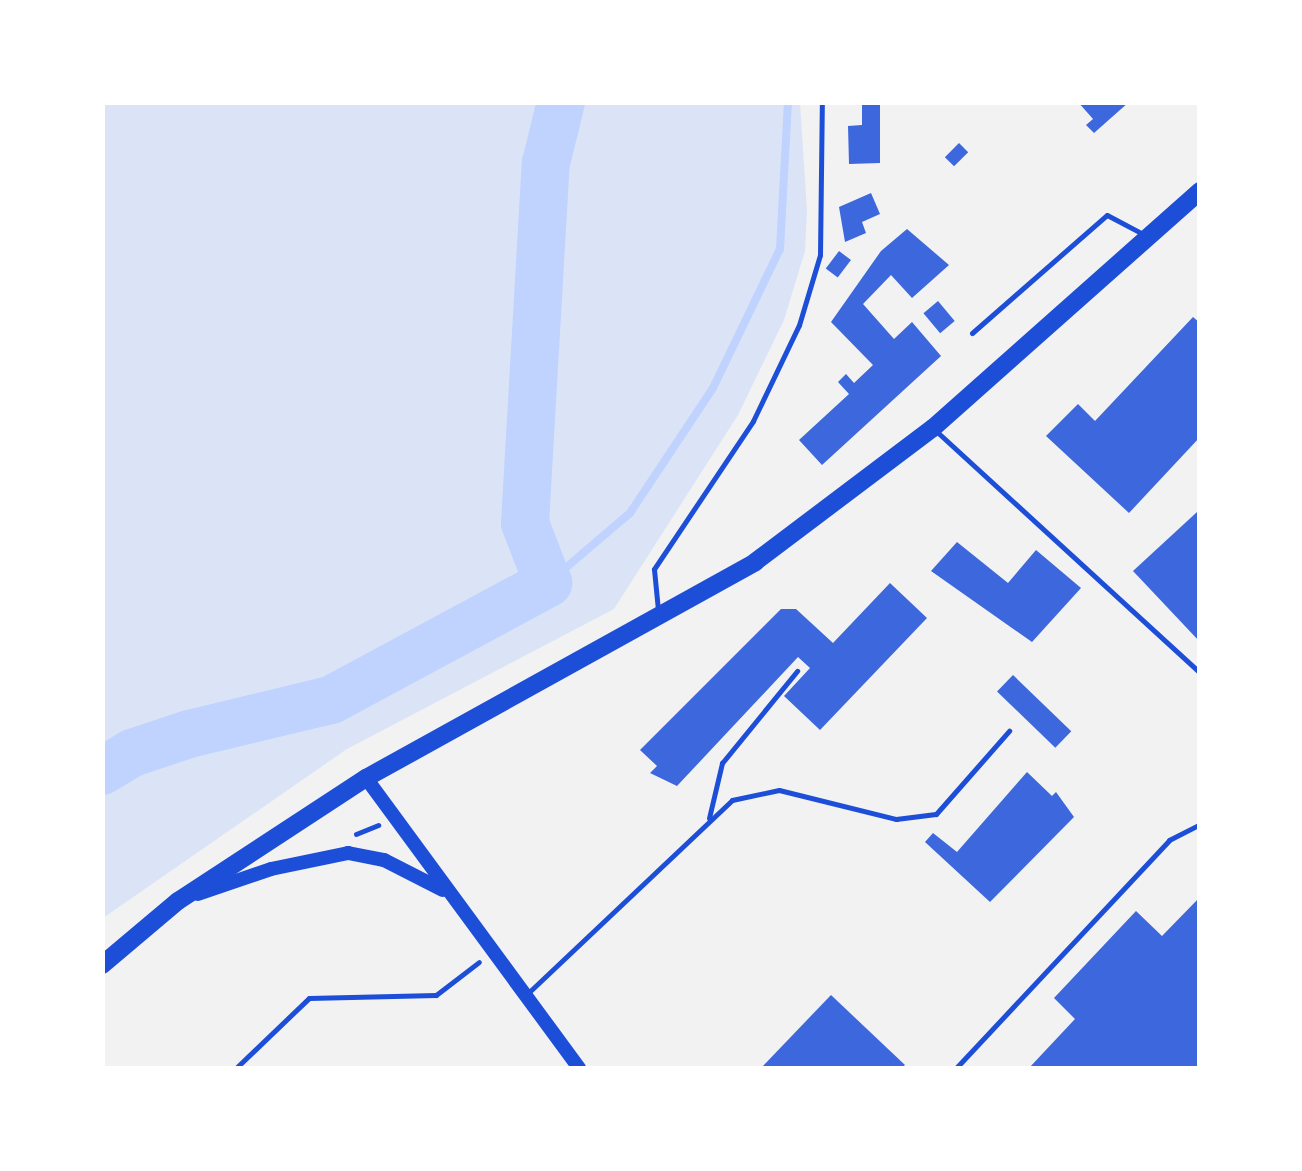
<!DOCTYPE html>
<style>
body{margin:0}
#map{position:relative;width:1302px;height:1171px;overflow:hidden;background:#f2f2f2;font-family:Karla,sans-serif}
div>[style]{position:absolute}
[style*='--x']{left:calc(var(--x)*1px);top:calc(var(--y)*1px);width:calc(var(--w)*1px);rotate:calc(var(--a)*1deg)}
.green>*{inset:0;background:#dbe4f7}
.stream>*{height:8px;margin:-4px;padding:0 4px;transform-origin:4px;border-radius:4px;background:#bfd3fe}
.river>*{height:48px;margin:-24px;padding:0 24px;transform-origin:24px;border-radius:24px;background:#bfd3fe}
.building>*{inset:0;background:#3d67dc;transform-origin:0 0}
.path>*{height:5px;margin:-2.5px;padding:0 2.5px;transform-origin:2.5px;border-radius:2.5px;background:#1d4ed8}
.service>*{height:5px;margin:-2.5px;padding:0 2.5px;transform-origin:2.5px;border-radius:2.5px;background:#1d4ed8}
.tertiary>*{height:14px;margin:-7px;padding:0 7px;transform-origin:7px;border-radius:7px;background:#1d4ed8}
.primary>*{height:18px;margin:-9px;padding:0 9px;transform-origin:9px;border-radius:9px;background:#1d4ed8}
span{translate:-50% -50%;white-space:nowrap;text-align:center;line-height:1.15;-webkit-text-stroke:10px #fff;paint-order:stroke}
.frame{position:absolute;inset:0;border:105px solid #fff;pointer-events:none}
</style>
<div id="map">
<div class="green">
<div style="clip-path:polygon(103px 102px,800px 103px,807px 211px,805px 251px,784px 320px,738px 415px,614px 609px,347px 749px,103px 918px)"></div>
</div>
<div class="stream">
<div style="--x:548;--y:583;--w:108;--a:-40.5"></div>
<div style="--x:630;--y:513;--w:150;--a:-56.4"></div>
<div style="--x:713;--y:388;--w:154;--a:-64.3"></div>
<div style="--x:780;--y:249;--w:147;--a:-86.9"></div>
</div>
<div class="river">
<div style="--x:102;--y:771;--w:35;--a:-31"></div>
<div style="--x:132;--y:753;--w:60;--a:-18.4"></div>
<div style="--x:189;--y:734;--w:146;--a:-13.5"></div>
<div style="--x:331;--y:700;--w:247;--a:-28.3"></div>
<div style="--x:548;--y:583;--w:64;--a:-111"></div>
<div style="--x:525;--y:523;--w:361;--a:-86.7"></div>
<div style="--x:546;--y:163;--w:63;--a:-76.2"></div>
</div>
<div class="building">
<div style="clip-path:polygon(1078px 102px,1129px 102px,1094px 133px,1086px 125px,1093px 119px)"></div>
<div style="clip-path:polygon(862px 104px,880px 104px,880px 163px,849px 164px,848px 126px,862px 125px)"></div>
<div style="left:959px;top:143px;width:13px;height:20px;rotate:45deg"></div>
<div style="clip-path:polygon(871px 193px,880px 214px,862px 222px,866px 233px,845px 242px,839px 207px)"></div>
<div style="clip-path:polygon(907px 229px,949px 265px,912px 298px,891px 275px,863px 304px,894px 339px,912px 322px,941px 356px,822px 465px,799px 440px,849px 394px,838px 382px,846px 374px,854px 383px,873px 365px,831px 322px,881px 251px)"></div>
<div style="left:839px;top:251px;width:15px;height:22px;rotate:37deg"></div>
<div style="left:938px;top:301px;width:26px;height:19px;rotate:50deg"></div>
<div style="clip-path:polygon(1193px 317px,1200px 323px,1200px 437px,1129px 513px,1046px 436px,1078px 404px,1095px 421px)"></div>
<div style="clip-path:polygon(1197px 512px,1200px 515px,1200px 642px,1133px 571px)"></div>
<div style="clip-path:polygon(957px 542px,1008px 583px,1036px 550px,1081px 588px,1032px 642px,931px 571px)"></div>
<div style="clip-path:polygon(890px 583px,927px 618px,820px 730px,784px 696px,810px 668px,798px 657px,677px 786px,650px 773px,657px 766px,640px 750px,781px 609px,796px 609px,833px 643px)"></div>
<div style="left:1013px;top:675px;width:81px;height:23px;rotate:44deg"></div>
<div style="clip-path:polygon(1027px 772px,1052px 796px,1056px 792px,1074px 817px,990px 902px,925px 842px,933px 833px,957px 852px)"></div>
<div style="clip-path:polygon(1200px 897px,1200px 1068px,1029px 1068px,1075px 1019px,1054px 998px,1136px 911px,1162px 936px)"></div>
<div style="clip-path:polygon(831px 995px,905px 1065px,901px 1068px,761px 1068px)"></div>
</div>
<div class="path">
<div style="--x:356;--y:834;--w:24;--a:-22"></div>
<div style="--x:236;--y:1068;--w:101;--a:-43.8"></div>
<div style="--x:309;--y:998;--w:127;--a:-1.4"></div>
<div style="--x:436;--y:995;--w:54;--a:-37.5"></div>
</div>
<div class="service">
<div style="--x:972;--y:333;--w:179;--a:-41.2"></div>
<div style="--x:1107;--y:215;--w:41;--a:27.8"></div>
<div style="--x:935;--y:430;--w:360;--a:42.5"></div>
<div style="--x:658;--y:610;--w:41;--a:-95.6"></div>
<div style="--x:654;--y:569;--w:178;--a:-56.2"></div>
<div style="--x:753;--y:421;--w:106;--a:-64.4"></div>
<div style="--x:799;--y:325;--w:73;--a:-73.3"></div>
<div style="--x:820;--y:255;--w:153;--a:-89.3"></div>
<div style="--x:709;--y:818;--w:57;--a:-76.7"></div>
<div style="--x:722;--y:763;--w:119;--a:-50.8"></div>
<div style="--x:527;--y:994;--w:282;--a:-43.4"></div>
<div style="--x:732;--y:800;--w:48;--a:-12"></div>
<div style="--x:779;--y:790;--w:121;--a:13.9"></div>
<div style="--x:896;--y:819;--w:40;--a:-7.1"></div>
<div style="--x:936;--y:814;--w:111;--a:-48.7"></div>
<div style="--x:956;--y:1068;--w:312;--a:-46.9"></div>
<div style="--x:1169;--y:840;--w:35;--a:-27"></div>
</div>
<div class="tertiary">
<div style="--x:366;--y:778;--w:360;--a:53.7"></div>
<div style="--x:198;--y:894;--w:77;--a:-18.9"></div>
<div style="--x:271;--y:869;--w:79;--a:-11.7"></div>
<div style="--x:348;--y:853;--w:37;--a:11"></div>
<div style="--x:384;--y:860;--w:66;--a:27"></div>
</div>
<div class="primary">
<div style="--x:102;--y:965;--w:99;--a:-40.1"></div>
<div style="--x:178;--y:901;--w:225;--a:-33.2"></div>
<div style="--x:366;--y:778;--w:445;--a:-29"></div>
<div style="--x:755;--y:562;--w:223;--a:-37"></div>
<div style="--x:933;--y:428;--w:357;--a:-41.6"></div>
</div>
<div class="frame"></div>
</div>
